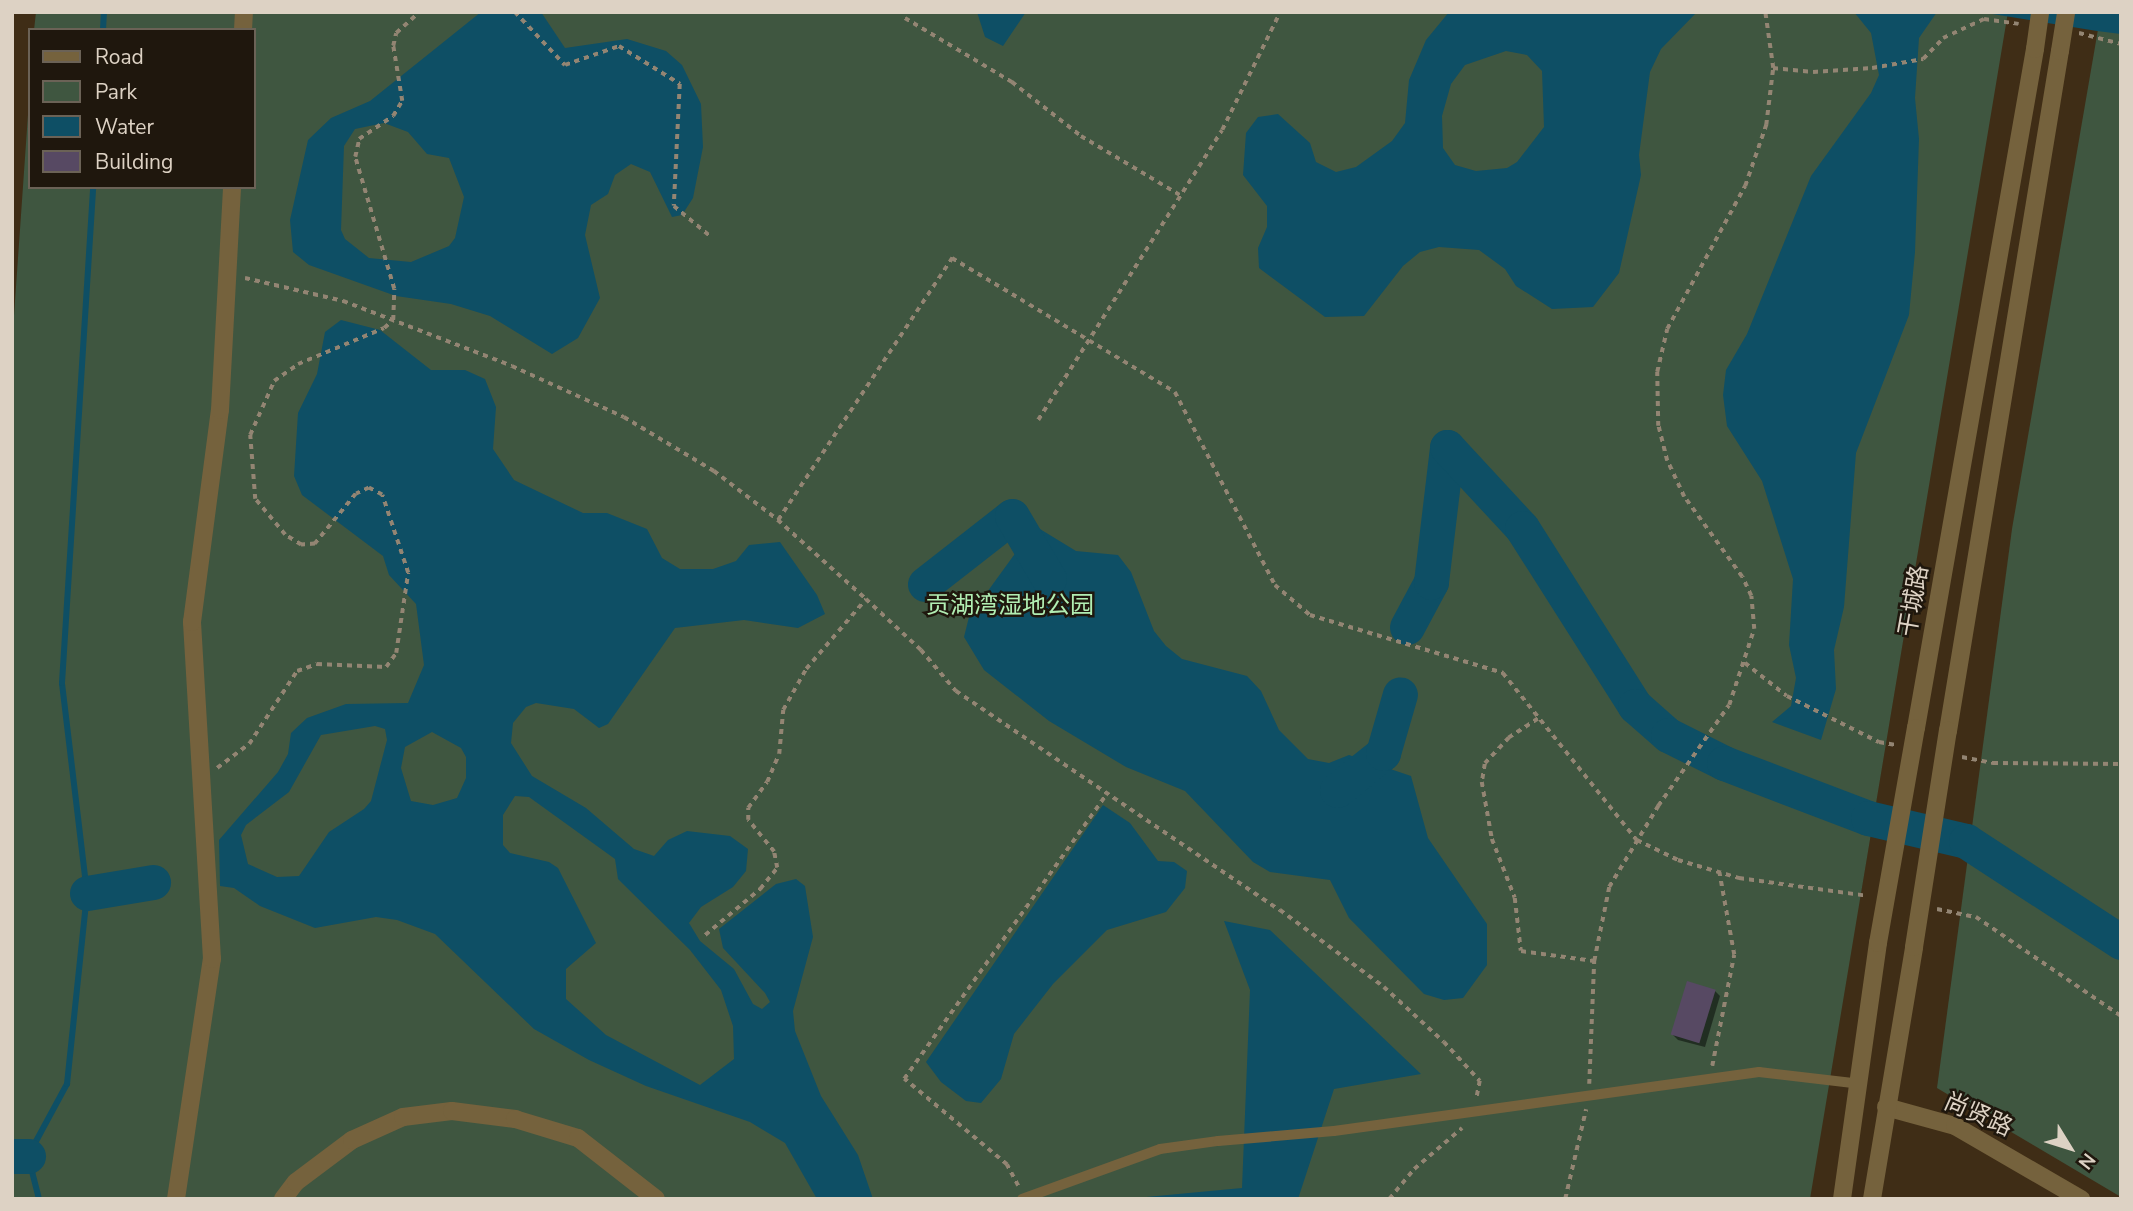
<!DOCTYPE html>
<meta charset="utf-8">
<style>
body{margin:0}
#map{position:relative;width:2133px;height:1211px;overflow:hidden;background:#3f2d16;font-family:"Nunito Sans","Noto Sans SC",sans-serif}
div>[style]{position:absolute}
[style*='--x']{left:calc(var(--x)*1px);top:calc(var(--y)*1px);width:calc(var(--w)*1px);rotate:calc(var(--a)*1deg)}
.green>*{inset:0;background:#3f5640}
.water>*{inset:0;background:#0e4f65}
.shadow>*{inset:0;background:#0007}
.stream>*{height:6px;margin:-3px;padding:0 3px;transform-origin:3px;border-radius:3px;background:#0e4f65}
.river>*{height:35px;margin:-17.5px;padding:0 17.5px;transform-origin:17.5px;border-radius:17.5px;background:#0e4f65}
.building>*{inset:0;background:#574963;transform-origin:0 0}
.path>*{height:3.5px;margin-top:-1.75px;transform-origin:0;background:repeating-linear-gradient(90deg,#938573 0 5px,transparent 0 10px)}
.service>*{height:10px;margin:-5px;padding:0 5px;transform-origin:5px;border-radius:5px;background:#75623d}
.minor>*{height:18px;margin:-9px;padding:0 9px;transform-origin:9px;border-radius:9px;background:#75623d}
.tertiary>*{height:18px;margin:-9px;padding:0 9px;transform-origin:9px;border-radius:9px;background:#75623d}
.tertiary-bridge>*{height:18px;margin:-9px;padding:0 9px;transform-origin:9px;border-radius:9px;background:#75623d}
span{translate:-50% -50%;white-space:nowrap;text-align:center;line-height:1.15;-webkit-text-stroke:5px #1f170d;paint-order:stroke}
.street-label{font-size:24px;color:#ddd2c4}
.park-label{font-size:24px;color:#b1eeb3}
.frame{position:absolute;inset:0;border:14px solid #ddd2c4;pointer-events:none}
.legend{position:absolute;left:28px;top:28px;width:228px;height:161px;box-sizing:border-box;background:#1f170d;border:2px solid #6b6256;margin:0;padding:9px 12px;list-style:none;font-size:21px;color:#ddd2c4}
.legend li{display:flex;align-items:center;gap:14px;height:35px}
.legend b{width:35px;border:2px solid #6b6256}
.north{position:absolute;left:2035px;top:1113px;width:70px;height:70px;-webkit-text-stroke:5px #1f170d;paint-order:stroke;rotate:128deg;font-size:19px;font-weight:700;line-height:28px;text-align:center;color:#ddd2c4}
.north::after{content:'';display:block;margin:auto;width:24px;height:32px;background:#ddd2c4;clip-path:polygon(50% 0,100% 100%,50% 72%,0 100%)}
</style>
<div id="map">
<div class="green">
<div style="clip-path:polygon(36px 12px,2008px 12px,1810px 1199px,12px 1199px,12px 344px,30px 86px,30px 187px,254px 187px,254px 30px,34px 30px)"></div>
<div style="clip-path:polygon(2101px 12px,2121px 12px,2121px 1197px,1937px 1088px,2012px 529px)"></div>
</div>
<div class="water">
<div style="clip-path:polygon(evenodd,481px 12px,541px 12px,565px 48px,627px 39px,666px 51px,682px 65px,701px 104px,703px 147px,693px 198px,682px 215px,672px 217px,650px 172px,631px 164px,615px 175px,608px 194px,591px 205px,585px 235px,600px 298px,578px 338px,552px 354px,490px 316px,451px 304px,396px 296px,309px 265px,293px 252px,290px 220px,308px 140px,331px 118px,370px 101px,481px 12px,384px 123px,408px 132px,427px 154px,449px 158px,464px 197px,455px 238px,449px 246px,411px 262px,369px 258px,345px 239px,341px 230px,344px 146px,355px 129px,384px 123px)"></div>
<div style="clip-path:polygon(977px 12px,1026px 12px,1003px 46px,985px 37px)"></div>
<div style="clip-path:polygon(evenodd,1449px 12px,1697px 12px,1661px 49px,1650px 72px,1639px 155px,1641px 175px,1619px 273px,1593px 307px,1552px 309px,1516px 286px,1505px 269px,1479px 250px,1439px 247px,1420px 252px,1403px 266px,1364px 316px,1325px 317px,1259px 268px,1258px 248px,1267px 227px,1267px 206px,1243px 175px,1246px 133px,1258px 117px,1278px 114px,1310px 143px,1316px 162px,1336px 172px,1356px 167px,1392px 141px,1405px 123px,1409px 80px,1426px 40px,1449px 12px,1506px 51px,1527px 55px,1542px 71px,1544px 127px,1517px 162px,1507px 168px,1476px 171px,1455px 165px,1443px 148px,1442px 116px,1451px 84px,1465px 65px,1506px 51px)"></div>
<div style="clip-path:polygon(1854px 12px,1937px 12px,1919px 38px,1915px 98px,1919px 139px,1915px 252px,1909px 315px,1856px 453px,1844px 607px,1834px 650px,1836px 689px,1821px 740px,1772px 722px,1791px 706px,1796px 678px,1789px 645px,1793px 579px,1762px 481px,1727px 426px,1723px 395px,1726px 370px,1747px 334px,1811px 176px,1871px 93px,1879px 75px,1871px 33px)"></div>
<div style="clip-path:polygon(1980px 12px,2121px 12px,2121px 34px,2097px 31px)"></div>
<div style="clip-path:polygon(evenodd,341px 320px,380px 330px,431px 370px,465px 370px,485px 379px,496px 407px,493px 449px,514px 480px,583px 513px,607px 513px,647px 529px,662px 558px,680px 569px,713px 569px,736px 561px,749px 545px,780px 542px,817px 595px,825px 614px,798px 628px,744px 620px,675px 628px,608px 724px,599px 728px,574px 709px,536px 703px,526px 707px,513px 723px,511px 743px,532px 776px,586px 808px,634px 849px,654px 856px,668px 840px,687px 831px,730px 836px,748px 849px,746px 871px,733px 887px,701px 907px,689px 923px,700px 941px,734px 969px,753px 1004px,762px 1009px,770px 1002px,765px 993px,723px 948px,719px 929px,776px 884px,796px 879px,805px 886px,813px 937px,793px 1011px,795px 1031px,821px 1096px,858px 1155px,873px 1199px,817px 1199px,785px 1143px,750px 1122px,646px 1086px,589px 1060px,534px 1029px,435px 934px,397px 920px,376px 917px,315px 928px,260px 906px,234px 888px,220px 886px,219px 840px,278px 772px,288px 754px,291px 733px,307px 718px,346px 704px,408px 703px,424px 665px,416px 604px,389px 575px,383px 556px,302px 495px,294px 476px,298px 413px,317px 374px,325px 332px,341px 320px,375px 726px,385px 729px,387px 740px,371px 801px,364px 809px,329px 832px,299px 876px,277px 877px,248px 864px,241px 835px,246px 825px,289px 792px,321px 735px,375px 726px,341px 320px,432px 732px,461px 748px,466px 757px,466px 778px,457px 798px,433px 805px,411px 801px,401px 768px,405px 747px,432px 732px,341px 320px,515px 796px,529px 797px,615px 859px,618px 879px,690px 950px,721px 990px,733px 1026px,734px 1059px,700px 1085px,606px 1035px,566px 999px,566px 969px,596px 943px,558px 868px,549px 862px,510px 853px,503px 845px,503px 815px,515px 796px)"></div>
<div style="clip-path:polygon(1035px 526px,1076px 551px,1118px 555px,1131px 572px,1154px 631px,1166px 646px,1182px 659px,1247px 676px,1261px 691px,1279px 730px,1308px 759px,1329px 763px,1349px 755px,1411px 776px,1428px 838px,1487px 924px,1487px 965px,1463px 998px,1444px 1000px,1424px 994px,1349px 918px,1330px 880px,1270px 872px,1253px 862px,1185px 791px,1126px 767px,1049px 721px,984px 670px,964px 637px,969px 617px)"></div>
<div style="clip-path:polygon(1103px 805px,1130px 823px,1158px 861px,1174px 862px,1187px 871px,1185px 888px,1166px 912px,1107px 930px,1053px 984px,1014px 1034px,1001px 1079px,981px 1103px,966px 1101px,941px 1082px,926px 1062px)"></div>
<div style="clip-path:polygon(1224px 921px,1270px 930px,1421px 1074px,1334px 1089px,1298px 1199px,1125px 1199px,1242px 1188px,1250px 990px)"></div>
</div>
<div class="shadow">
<div style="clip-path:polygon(1715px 991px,1720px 996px,1705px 1047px,1678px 1040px,1673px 1035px)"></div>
</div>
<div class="stream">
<div style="--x:103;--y:30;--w:18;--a:-87"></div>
<div style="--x:39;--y:1199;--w:44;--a:-104.3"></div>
<div style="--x:28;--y:1156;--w:82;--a:-61.6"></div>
<div style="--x:67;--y:1084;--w:192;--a:-84"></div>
<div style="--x:87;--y:893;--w:211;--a:-96.8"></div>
<div style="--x:62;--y:683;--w:497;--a:-86.4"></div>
</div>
<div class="river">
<div style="--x:925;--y:584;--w:110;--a:-38"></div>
<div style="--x:1012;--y:516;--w:73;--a:59.6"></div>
<div style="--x:1407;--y:627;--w:51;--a:-61.9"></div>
<div style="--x:1431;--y:582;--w:136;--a:-83.2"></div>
<div style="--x:1447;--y:447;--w:110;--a:47.2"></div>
<div style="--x:1522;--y:528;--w:211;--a:57.6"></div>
<div style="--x:1635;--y:706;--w:44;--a:41.3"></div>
<div style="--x:1668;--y:735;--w:63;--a:26.6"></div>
<div style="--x:1724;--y:763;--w:154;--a:20.9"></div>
<div style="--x:1868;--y:818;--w:101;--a:13.2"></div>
<div style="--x:1966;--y:841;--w:185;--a:33.1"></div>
<div style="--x:1337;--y:790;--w:59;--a:-38.8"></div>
<div style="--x:1383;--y:753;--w:61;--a:-73.9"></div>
<div style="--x:87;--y:893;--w:67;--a:-9.5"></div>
<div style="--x:12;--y:1156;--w:16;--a:0"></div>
</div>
<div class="building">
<div style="left:1687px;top:981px;width:30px;height:56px;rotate:17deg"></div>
</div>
<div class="path">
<div style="--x:515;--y:12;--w:73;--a:46.7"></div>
<div style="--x:565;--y:65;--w:57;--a:-19.4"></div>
<div style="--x:619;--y:46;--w:72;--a:31.9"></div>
<div style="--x:680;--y:84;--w:122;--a:92.8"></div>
<div style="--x:674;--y:206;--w:47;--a:39.8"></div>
<div style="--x:905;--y:18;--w:125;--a:30.9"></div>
<div style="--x:1012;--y:82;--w:88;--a:38"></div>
<div style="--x:1081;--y:136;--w:115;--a:30.8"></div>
<div style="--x:2079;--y:33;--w:43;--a:14.7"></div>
<div style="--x:1773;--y:68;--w:40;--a:5.7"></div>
<div style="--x:1813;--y:72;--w:59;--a:-3.9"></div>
<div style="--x:1872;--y:68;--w:52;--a:-10"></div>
<div style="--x:1923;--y:59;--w:29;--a:-46"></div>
<div style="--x:1943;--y:38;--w:45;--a:-24.9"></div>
<div style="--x:1984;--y:19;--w:35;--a:8"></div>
<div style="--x:245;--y:278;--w:101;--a:13.2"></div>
<div style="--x:343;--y:301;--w:181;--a:21"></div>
<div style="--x:512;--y:366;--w:123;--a:24.5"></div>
<div style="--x:624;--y:417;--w:105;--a:31"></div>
<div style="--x:714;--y:471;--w:81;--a:37.4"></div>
<div style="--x:778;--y:520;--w:118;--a:41.9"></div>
<div style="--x:866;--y:599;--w:75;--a:42.8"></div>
<div style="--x:921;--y:650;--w:54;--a:49.5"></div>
<div style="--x:956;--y:691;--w:391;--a:34.1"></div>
<div style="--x:1280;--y:910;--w:129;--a:36.5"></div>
<div style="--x:1384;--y:987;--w:81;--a:42.5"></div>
<div style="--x:1444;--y:1042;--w:53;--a:47.3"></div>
<div style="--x:1480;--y:1081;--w:16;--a:101"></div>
<div style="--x:1038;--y:420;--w:343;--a:-57.6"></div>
<div style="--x:1222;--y:130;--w:131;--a:-63.8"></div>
<div style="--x:778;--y:520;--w:315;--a:-56.4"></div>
<div style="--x:952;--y:258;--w:260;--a:31"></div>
<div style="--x:1175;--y:392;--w:217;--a:62.6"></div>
<div style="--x:1275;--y:585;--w:46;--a:40.6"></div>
<div style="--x:1310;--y:615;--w:202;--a:16.7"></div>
<div style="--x:1503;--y:673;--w:214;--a:51.3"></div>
<div style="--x:1637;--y:840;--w:46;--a:26"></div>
<div style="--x:1678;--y:860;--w:64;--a:16.4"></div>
<div style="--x:1739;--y:878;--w:130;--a:7.9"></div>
<div style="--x:1745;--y:663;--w:53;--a:38.2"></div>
<div style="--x:1787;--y:696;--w:103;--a:26.6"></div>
<div style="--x:1879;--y:742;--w:17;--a:10"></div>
<div style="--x:1538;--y:719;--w:35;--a:147"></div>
<div style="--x:1509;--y:738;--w:35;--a:133"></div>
<div style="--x:1485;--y:764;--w:18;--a:99"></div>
<div style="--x:1482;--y:782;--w:58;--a:80"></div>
<div style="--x:1492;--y:839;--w:63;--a:68.7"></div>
<div style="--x:1515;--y:898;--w:53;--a:83.5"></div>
<div style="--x:1521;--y:951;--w:74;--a:7.8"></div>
<div style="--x:1962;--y:757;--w:32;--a:11"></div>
<div style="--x:1993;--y:763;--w:128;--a:0.4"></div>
<div style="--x:217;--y:768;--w:40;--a:-37"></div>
<div style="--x:249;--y:744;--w:87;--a:-56.7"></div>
<div style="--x:297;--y:671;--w:21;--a:-19"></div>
<div style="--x:317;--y:664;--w:69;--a:2.5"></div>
<div style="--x:386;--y:667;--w:17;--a:-54"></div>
<div style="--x:396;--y:653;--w:81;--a:-81.5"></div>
<div style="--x:408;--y:573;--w:82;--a:-108.4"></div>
<div style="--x:382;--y:495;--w:15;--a:-152"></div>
<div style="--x:369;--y:488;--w:14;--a:155"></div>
<div style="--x:356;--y:494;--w:65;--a:129.4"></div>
<div style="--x:315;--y:544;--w:14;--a:176"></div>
<div style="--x:301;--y:545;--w:19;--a:-148"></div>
<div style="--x:285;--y:535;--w:47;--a:-129.8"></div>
<div style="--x:255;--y:499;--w:64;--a:-94.5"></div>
<div style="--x:250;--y:435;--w:59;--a:-66"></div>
<div style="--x:274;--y:381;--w:29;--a:-35"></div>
<div style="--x:298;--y:364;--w:93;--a:-22.7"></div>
<div style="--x:384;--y:328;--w:12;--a:-42"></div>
<div style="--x:393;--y:320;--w:31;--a:-88"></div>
<div style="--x:394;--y:289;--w:138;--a:-106.5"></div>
<div style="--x:355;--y:157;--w:18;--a:-77"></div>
<div style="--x:359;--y:139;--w:41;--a:-34.1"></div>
<div style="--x:393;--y:116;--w:17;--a:-59"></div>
<div style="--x:402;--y:101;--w:56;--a:-99.3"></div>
<div style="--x:393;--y:46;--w:13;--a:-77"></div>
<div style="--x:396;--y:33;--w:31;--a:-42"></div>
<div style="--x:1937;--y:909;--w:40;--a:12"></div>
<div style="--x:1976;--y:917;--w:176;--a:34.3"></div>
<div style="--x:705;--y:935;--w:72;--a:-39.9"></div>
<div style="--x:760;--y:889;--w:27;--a:-51"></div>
<div style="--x:777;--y:868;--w:16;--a:-101"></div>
<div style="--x:774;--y:852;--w:41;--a:-129.1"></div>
<div style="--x:748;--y:820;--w:12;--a:-90"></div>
<div style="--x:748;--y:808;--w:32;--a:-54"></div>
<div style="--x:767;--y:782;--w:30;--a:-67"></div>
<div style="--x:779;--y:754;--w:44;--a:-84.8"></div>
<div style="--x:783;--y:710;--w:47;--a:-60.7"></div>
<div style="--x:806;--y:669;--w:92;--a:-49.4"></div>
<div style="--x:1712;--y:1066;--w:113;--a:-78.8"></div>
<div style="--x:1734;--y:955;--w:84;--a:-100.2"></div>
<div style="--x:1589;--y:1084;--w:123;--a:-87.7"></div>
<div style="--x:1594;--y:961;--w:76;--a:-78.5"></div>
<div style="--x:1609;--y:887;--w:95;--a:-58.8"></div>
<div style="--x:1658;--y:806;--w:123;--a:-54.9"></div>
<div style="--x:1729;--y:705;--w:80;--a:-71.8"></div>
<div style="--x:1754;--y:629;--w:33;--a:-95"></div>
<div style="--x:1751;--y:596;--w:21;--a:-115"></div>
<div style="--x:1742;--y:577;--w:99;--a:-125.9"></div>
<div style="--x:1684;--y:497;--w:40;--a:-115"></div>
<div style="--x:1667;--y:461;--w:36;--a:-104"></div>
<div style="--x:1658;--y:426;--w:54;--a:-91.1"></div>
<div style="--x:1657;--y:372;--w:44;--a:-76.9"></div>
<div style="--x:1667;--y:329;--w:163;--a:-61.4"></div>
<div style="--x:1745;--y:186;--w:65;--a:-71"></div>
<div style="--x:1766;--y:125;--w:57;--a:-83"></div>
<div style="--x:1773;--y:68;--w:57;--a:-98.1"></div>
<div style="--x:1018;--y:1186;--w:24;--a:-118"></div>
<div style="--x:1007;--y:1165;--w:134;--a:-140.1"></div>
<div style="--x:904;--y:1079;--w:351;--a:-54.6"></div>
<div style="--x:1389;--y:1199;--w:39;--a:-50"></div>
<div style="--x:1414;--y:1169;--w:63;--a:-40.5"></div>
<div style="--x:1565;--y:1199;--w:92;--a:-76.9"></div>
</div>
<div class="service">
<div style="--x:1022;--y:1199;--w:147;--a:-19.9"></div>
<div style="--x:1160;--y:1149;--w:59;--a:-7.9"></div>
<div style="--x:1218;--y:1141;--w:116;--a:-4.9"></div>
<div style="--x:1334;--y:1131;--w:429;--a:-7.9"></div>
<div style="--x:1759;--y:1072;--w:103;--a:6.7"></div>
</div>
<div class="minor">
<div style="--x:243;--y:30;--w:18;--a:-87"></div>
<div style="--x:176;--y:1199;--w:243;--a:-81.5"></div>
<div style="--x:212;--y:959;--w:338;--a:-93.4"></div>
<div style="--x:192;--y:622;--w:214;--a:-82.5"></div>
<div style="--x:220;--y:410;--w:223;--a:-86.9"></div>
<div style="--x:283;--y:1199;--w:21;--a:-53"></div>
<div style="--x:296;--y:1182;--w:70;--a:-36.9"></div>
<div style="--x:352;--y:1140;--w:56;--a:-24.3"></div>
<div style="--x:403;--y:1117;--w:49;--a:-7"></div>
<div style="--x:452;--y:1111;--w:64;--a:7.2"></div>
<div style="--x:515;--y:1119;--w:66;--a:16.8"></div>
<div style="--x:578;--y:1138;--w:99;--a:38"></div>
</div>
<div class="tertiary">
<div style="--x:1916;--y:728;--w:689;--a:-80.06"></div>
<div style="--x:1948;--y:731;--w:689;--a:-80.65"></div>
<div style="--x:1886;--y:1107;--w:72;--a:15.4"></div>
<div style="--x:1955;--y:1126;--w:146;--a:30.1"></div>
<div style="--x:1842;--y:1199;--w:259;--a:-82"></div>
<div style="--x:1872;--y:1199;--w:255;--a:-80.5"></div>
</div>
<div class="tertiary-bridge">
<div style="--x:2035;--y:49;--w:37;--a:-82"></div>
<div style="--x:2060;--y:51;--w:39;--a:-81"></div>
<div style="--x:1878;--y:943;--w:218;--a:-80"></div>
<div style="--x:1914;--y:947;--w:219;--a:-81.1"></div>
</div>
<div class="street-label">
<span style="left:1914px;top:601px;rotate:-80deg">干城路</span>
<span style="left:1978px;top:1115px;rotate:24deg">尚贤路</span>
</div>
<div class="park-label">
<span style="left:1010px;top:606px">贡湖湾湿地公园</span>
</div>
<div class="frame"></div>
<ul class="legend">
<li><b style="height:9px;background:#75623d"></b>Road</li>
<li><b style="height:19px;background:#3f5640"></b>Park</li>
<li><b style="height:19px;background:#0e4f65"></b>Water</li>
<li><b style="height:19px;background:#574963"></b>Building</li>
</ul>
<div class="north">N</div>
</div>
